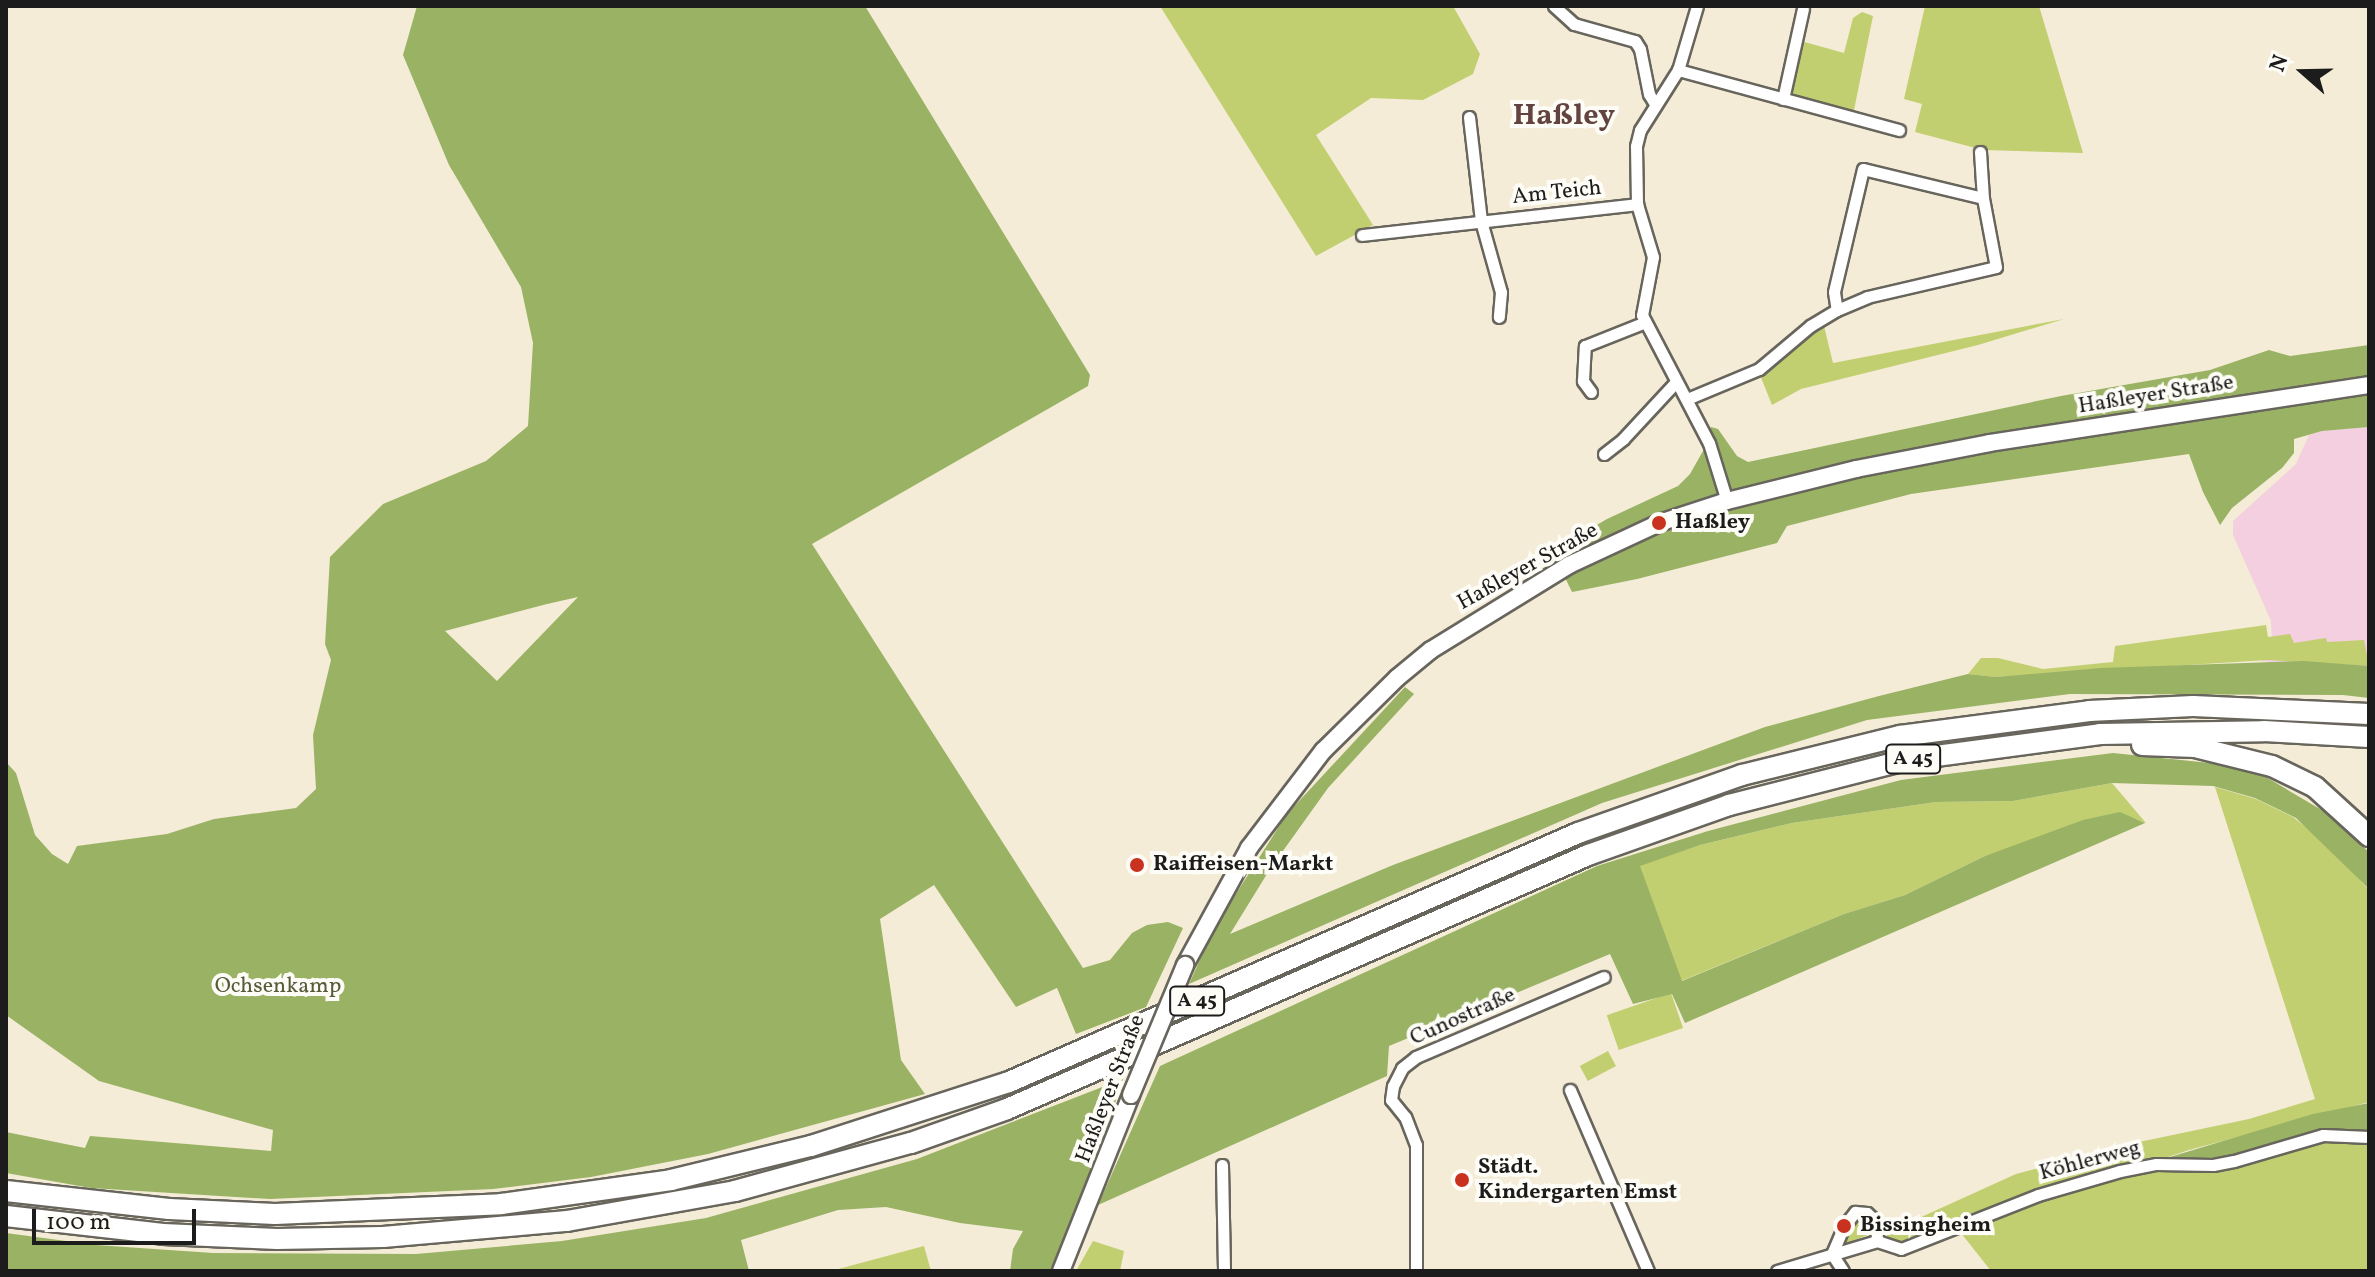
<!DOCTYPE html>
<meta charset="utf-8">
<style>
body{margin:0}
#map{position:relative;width:2375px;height:1277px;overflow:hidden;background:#f4ecd6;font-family:Vollkorn,serif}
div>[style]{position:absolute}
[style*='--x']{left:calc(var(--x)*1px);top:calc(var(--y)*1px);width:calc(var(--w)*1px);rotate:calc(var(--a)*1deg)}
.built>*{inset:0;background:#f3cfdf}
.green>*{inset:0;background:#c2cf71;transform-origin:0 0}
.forest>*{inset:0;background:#99b263}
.roads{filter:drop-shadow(2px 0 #68655d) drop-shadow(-2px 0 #68655d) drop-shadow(0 2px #68655d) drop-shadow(0 -2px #68655d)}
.street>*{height:11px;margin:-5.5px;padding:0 5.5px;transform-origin:5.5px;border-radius:5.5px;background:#fff}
.secondary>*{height:16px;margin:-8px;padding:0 8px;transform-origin:8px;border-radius:8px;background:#fff}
.highway>*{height:20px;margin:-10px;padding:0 10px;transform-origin:10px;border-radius:10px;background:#fff}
.bridges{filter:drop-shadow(2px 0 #68655d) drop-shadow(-2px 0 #68655d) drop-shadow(0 2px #68655d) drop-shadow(0 -2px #68655d)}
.secondary-bridge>*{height:16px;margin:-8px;padding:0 8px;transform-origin:8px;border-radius:8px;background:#fff}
.dots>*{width:22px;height:22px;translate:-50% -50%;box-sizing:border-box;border:4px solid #fdfcf7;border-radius:50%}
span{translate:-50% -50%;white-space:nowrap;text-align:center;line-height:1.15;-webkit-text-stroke:8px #fdfcf7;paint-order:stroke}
.shield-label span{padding:2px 6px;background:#fdfcf7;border:2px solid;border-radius:6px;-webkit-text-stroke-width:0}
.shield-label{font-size:20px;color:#1c1c1c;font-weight:700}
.street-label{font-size:22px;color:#1c1c1c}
.poi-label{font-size:22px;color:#1c1c1c;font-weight:700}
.left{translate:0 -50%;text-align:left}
.park-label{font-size:22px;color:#565b3a}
.district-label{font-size:30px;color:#624340;font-weight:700}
.frame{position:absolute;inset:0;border:8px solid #1c1c1c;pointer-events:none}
.north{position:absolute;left:2263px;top:32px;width:80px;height:80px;-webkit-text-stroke:6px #fdfcf7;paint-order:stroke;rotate:290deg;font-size:22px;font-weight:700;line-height:32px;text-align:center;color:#1c1c1c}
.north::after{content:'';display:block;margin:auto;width:28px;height:36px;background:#1c1c1c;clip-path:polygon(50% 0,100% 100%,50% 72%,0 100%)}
.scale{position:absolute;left:32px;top:1209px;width:164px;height:36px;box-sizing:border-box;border:4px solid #1c1c1c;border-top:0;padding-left:10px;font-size:24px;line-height:28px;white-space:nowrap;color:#1c1c1c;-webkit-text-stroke:6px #fdfcf7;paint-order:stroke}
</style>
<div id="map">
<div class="built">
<div style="clip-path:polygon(2369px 427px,2369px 674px,2261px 661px,2272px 643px,2271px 621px,2233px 535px,2233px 521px,2296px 464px,2309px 435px,2322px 431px)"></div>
</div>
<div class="green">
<div style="clip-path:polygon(1160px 6px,1453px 6px,1480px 54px,1473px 74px,1423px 100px,1371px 98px,1316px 135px,1373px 225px,1316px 256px)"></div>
<div style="clip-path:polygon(1925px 6px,2039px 6px,2083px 153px,1983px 150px,1915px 132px,1922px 104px,1904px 99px)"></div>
<div style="clip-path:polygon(1862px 12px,1873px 16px,1853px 115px,1795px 99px,1791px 85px,1801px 41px,1844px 53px,1853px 18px)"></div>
<div style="clip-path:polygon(2064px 319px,1978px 345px,1801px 389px,1772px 405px,1760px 375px,1824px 326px,1833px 363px)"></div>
<div style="clip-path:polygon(2266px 625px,2268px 637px,2290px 634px,2294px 643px,2326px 638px,2327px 642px,2364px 640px,2369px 666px,2268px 660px,1996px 677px,1968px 674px,1981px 658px,1998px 658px,2043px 669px,2113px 662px,2115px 646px)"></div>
<div style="clip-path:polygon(2112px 783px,2146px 823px,2120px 813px,1985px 856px,1905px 895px,1844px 914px,1681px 981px,1639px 865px,1700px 845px,1792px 823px,1936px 802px,2013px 801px)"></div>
<div style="clip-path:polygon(2215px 787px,2256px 799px,2293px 817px,2323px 841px,2369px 890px,2369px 1102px,2189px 1150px,1908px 1244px,1890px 1242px,1886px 1233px,2016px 1174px,2120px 1146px,2249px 1119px,2315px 1099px)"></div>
<div style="left:1671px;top:993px;width:37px;height:68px;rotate:71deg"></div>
<div style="left:1608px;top:1051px;width:17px;height:32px;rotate:62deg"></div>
<div style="clip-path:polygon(2329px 1138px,2369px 1141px,2369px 1271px,1991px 1271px,1961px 1233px,2024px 1206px,2122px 1178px)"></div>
<div style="clip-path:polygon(1857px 1219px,1871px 1223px,1872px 1233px,1846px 1244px,1844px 1242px)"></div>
<div style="clip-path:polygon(1093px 1241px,1124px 1251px,1120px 1271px,1076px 1271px)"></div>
<div style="clip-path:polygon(924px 1246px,931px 1271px,831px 1271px)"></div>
</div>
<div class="forest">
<div style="clip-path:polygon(evenodd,417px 6px,865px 6px,1090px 375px,1088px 386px,812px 544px,1083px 968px,1110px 960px,1132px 933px,1147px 925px,1168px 922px,1183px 928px,1146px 1007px,1076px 1034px,1057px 988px,1016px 1007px,934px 885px,880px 919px,901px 1060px,925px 1094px,708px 1154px,591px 1177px,493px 1189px,270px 1199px,91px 1188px,6px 1173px,6px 1132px,85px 1148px,90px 1136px,271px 1151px,273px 1130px,99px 1081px,6px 1015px,6px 762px,16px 773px,35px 835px,52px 854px,68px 864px,77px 846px,167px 834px,214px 819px,296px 808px,316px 789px,313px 735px,331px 660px,325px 644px,330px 557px,383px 504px,486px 461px,528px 426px,533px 343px,521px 287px,449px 165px,403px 55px,417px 6px,578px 597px,497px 681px,445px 631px,547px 604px,578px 597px)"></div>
<div style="clip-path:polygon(2369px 345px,2369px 427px,2322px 431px,2294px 439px,2294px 453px,2282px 468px,2232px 508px,2220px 525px,2203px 492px,2189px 454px,1911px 494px,1787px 526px,1777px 543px,1637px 579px,1572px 592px,1552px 551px,1607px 519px,1678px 486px,1690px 474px,1703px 451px,1711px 427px,1718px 429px,1737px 456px,1748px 462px,2061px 396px,2210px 370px,2269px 350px,2290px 356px)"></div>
<div style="clip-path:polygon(2304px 661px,2369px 666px,2369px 698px,2343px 695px,2070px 694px,1867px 720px,1602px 803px,1189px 984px,1214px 928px,1287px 814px,1405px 687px,1414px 694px,1328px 788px,1270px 869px,1230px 934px,1393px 865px,1765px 727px,1879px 696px,1968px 674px,1996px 677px,2101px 668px)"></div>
<div style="clip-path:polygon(2113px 753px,2249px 767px,2325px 812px,2369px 852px,2369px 889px,2296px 818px,2255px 798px,2213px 786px,2112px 783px,2013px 801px,1936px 802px,1792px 823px,1700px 845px,1640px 866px,1682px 981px,1844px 914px,1905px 895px,1985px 856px,2083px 820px,2120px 812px,2145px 823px,1685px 1023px,1672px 994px,1633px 1004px,1610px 954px,1389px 1046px,1387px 1076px,1098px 1205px,1160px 1066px,1597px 866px,1708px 831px,1901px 780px)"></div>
<div style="clip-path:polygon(1123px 1079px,1096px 1161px,1050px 1271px,1010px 1271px,1013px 1249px,1023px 1231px,960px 1223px,886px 1207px,838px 1210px,741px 1240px,749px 1271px,6px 1271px,6px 1233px,96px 1245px,213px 1253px,416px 1254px,562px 1241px,706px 1218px,917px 1159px)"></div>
<div style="clip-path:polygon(2369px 1103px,2369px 1134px,2326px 1131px,2233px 1157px,2160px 1160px,2313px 1114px)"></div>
</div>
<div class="roads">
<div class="street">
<div style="--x:1554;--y:6;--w:27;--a:42"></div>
<div style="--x:1574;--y:24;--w:63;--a:15.6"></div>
<div style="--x:1635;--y:41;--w:9;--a:58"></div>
<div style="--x:1640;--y:49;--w:46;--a:78.7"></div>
<div style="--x:1649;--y:94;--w:12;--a:59"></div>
<div style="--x:1697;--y:6;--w:67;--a:106.5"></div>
<div style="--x:1678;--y:70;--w:71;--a:122.3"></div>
<div style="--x:1640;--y:130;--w:16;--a:104"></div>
<div style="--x:1636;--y:146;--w:58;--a:89"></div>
<div style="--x:1637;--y:204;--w:55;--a:73.2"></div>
<div style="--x:1653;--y:257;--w:59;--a:100.7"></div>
<div style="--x:1642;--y:315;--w:144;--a:62.4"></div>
<div style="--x:1709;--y:443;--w:61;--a:72.8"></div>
<div style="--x:1678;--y:70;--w:229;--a:15.2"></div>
<div style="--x:1783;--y:99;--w:92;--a:-77.5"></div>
<div style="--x:1469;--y:117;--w:105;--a:83.4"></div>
<div style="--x:1481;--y:221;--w:74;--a:74.3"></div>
<div style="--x:1501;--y:292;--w:25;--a:95"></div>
<div style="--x:1980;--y:152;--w:46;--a:86.3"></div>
<div style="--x:1362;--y:235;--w:277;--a:-6.4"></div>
<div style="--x:1591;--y:392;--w:14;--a:-126"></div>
<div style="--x:1583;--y:381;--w:35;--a:-87"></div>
<div style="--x:1585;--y:346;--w:62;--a:-21.6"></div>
<div style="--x:1687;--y:399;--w:78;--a:-22.6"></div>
<div style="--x:1759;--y:369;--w:67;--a:-40.1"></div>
<div style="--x:1810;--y:326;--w:31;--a:-31"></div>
<div style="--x:1837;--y:310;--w:33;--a:-23"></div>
<div style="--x:1867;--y:297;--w:132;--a:-13.1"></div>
<div style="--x:1996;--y:267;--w:70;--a:-100.7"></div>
<div style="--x:1983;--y:198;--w:123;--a:-166.4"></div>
<div style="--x:1863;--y:169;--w:126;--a:103.3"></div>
<div style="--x:1834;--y:292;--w:18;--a:81"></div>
<div style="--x:1604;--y:454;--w:24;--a:-38"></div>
<div style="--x:1623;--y:439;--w:78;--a:-47.1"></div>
<div style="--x:1570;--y:1090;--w:197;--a:66.7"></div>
<div style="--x:1222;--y:1165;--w:106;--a:88.9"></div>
<div style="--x:1832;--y:1254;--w:30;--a:-67"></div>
<div style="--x:1844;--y:1226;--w:18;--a:-52"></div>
<div style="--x:1855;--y:1212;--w:12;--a:5"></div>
<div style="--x:1867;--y:1213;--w:12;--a:42"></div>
<div style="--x:1876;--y:1221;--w:20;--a:87"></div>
<div style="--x:1832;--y:1254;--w:20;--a:57"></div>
<div style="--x:1416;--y:1271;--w:126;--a:-90"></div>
<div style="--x:1416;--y:1145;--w:30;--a:-111"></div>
<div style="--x:1405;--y:1117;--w:22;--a:-129"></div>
<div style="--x:1391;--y:1100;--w:14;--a:-82"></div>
<div style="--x:1393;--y:1086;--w:20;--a:-63"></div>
<div style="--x:1402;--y:1068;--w:18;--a:-38"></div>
<div style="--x:1416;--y:1057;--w:204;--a:-23.1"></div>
<div style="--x:1777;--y:1271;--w:104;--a:-16.7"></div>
<div style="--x:1877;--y:1241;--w:25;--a:18"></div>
<div style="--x:1901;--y:1249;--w:147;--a:-21.5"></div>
<div style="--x:2038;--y:1195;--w:85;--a:-16.3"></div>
<div style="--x:2120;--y:1171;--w:37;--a:-11"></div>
<div style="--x:2156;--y:1164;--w:57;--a:1"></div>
<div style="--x:2213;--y:1165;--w:21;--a:-11"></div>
<div style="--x:2234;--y:1161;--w:93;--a:-16.3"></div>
<div style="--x:2323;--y:1135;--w:46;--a:2.5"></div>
</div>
<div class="secondary">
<div style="--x:1185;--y:965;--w:133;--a:-61.3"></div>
<div style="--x:1249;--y:848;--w:122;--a:-52.7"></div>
<div style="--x:1323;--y:751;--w:104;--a:-44.6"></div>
<div style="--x:1397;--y:678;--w:44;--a:-39.5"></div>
<div style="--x:1431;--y:650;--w:162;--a:-31.6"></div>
<div style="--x:1569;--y:565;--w:99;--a:-25"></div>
<div style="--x:1659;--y:523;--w:71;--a:-17.9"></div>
<div style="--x:1727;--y:501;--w:133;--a:-13.9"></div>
<div style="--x:1856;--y:469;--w:136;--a:-11"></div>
<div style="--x:1990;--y:443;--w:383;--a:-8.7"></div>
<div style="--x:1061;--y:1271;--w:189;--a:-68.3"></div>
</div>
<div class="highway">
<div style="--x:2142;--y:745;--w:53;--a:2.2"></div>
<div style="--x:2195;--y:747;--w:79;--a:13.9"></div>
<div style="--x:2272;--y:766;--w:48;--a:26"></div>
<div style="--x:2315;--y:787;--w:73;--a:42.2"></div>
<div style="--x:6;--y:1191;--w:164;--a:6.3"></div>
<div style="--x:169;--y:1209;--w:106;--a:2.7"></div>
<div style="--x:275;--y:1214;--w:226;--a:-2.5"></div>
<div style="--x:501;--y:1204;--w:172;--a:-8"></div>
<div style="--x:671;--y:1180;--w:144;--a:-13.7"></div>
<div style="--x:811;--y:1146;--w:208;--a:-17.9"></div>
<div style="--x:1009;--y:1082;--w:621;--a:-23.63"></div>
<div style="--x:1578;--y:833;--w:174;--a:-19.5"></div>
<div style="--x:1742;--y:775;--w:163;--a:-13.9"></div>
<div style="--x:1900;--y:736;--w:191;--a:-7.5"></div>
<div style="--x:2089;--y:711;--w:104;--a:-2.8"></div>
<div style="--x:2193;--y:706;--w:176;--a:2.6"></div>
<div style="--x:6;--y:1216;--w:158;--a:6.5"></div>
<div style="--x:163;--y:1234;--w:114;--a:2.5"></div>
<div style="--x:277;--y:1239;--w:106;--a:-1.1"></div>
<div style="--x:383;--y:1237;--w:185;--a:-5"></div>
<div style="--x:567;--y:1221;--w:171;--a:-10.1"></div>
<div style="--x:735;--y:1191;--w:182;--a:-15.3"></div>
<div style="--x:911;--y:1143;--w:102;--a:-19.5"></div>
<div style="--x:1007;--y:1109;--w:634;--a:-23.61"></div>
<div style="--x:1588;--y:855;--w:150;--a:-19.5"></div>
<div style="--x:1729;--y:805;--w:183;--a:-14.3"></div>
<div style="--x:1906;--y:760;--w:196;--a:-7.6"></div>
<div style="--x:2100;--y:734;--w:164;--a:-1"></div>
<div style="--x:2264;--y:731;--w:105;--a:3.3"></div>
</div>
</div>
<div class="bridges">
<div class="secondary-bridge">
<div style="--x:1131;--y:1095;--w:141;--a:-67.4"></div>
</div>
</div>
<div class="dots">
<div style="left:1659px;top:523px;background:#c8321e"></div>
<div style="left:1137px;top:865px;background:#c8321e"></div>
<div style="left:1462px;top:1180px;background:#c8321e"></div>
<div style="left:1844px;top:1226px;background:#c8321e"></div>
</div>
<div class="shield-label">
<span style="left:1913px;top:759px">A 45</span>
<span style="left:1197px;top:1001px">A 45</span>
</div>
<div class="street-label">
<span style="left:1557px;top:193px;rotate:-6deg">Am Teich</span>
<span style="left:2156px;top:395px;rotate:-9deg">Haßleyer Straße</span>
<span style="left:1528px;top:567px;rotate:-29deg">Haßleyer Straße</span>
<span style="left:1463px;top:1017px;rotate:-24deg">Cunostraße</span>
<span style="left:1111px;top:1089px;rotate:-69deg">Haßleyer Straße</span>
<span style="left:2090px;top:1161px;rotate:-15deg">Köhlerweg</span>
</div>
<div class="poi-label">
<span class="left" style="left:1675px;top:523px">Haßley</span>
<span class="left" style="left:1153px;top:865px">Raiffeisen-Markt</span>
<span class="left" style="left:1478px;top:1180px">Städt.<br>Kindergarten Emst</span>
<span class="left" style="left:1860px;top:1226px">Bissingheim</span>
</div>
<div class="park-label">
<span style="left:278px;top:987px">Ochsenkamp</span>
</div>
<div class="district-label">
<span style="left:1564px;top:116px">Haßley</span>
</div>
<div class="frame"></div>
<div class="north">N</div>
<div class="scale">100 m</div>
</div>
